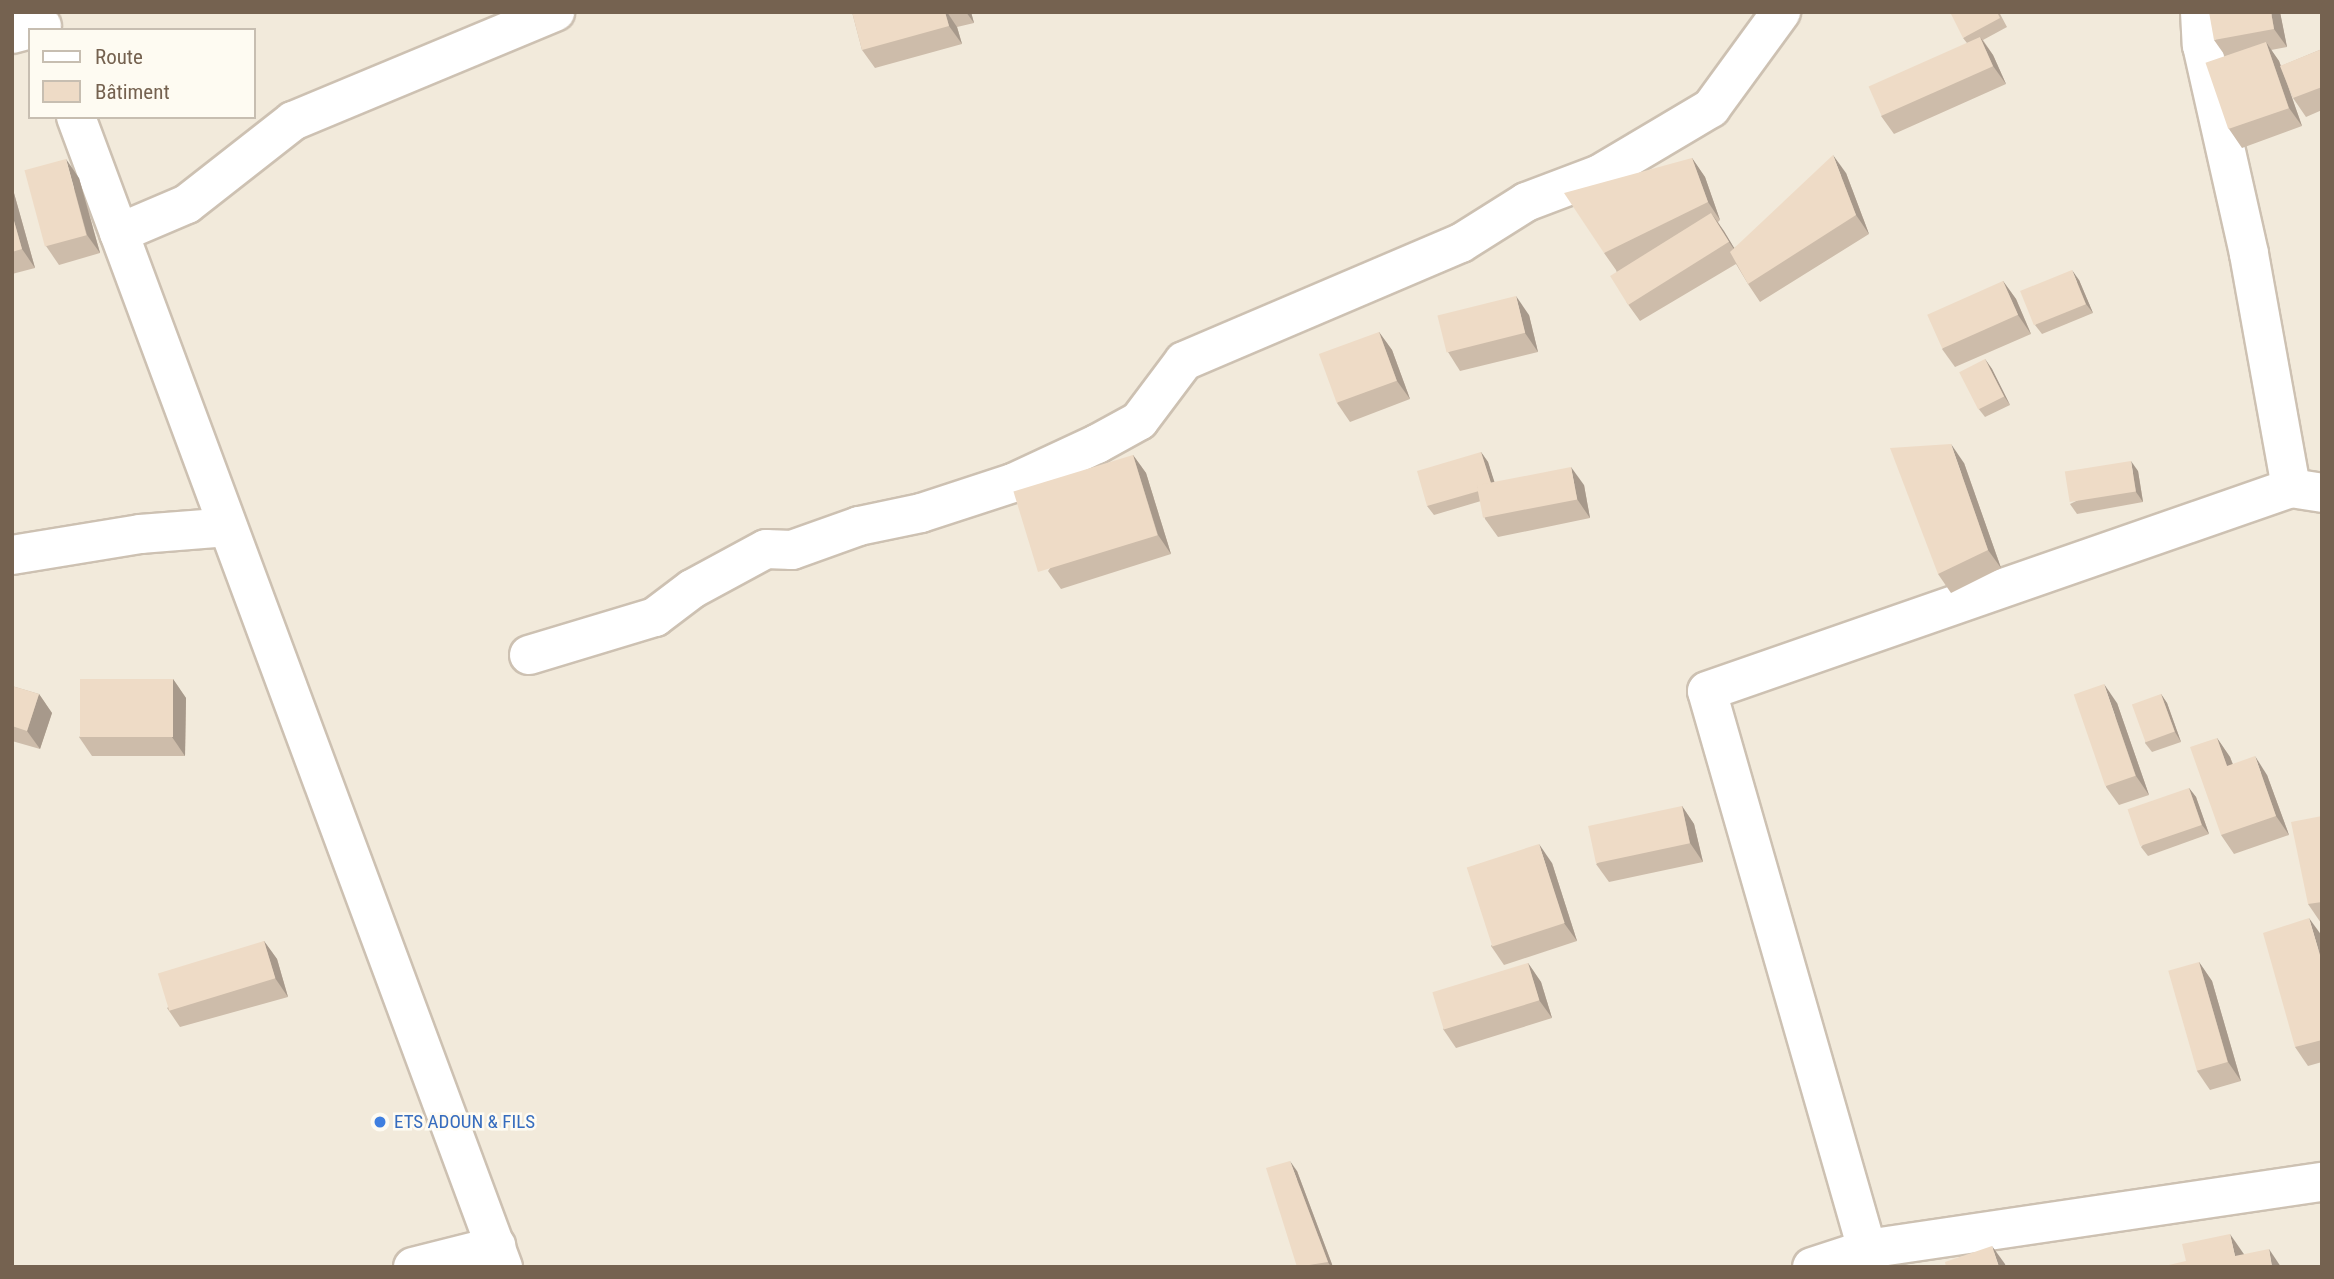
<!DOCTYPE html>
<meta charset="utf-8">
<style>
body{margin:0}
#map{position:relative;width:2334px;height:1279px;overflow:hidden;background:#fbf7ec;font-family:"Roboto Condensed",sans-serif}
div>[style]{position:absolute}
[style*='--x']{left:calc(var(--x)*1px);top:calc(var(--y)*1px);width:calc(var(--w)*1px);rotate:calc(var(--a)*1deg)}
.residential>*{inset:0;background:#f2eadb}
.roads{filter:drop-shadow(2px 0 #cdc1b2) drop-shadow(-2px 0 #cdc1b2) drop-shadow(0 2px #cdc1b2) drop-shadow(0 -2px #cdc1b2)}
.minor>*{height:38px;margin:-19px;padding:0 19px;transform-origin:19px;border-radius:19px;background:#fff}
.wall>*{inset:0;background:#cdbcaa}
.shaded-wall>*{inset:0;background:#a7998b}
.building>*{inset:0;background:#eedbc6;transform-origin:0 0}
.dots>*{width:19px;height:19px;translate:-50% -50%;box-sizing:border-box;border:4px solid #fefbf2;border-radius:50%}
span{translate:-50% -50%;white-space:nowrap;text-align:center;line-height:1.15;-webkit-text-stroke:5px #fefbf2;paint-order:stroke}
.shop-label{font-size:19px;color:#366cbe}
.left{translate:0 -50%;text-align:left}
.frame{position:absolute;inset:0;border:14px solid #756250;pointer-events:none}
.legend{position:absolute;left:28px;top:28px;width:228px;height:91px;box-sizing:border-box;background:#fefbf2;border:2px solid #c7beb1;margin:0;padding:9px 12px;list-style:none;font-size:21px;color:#756250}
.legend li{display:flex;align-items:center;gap:14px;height:35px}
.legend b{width:35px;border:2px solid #c7beb1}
</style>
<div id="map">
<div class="residential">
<div style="clip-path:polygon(evenodd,12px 12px,2322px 12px,2322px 1267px,12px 1267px,12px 12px,30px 30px,254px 30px,254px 117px,30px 117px,30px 30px)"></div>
</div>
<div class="roads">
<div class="minor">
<div style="--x:2200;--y:12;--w:33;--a:87"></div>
<div style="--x:2202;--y:45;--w:214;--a:77.3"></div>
<div style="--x:2249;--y:254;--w:238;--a:79.8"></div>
<div style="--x:12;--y:34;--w:31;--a:-15"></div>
<div style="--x:76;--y:117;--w:1227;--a:69.63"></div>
<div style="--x:119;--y:233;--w:74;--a:-23.1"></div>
<div style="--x:187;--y:204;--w:135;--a:-38.1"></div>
<div style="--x:293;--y:121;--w:284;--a:-22.6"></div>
<div style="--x:12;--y:555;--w:130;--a:-9.3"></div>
<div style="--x:140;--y:534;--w:88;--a:-4.5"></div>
<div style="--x:529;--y:655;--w:132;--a:-16.8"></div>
<div style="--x:655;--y:617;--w:46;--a:-37.1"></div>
<div style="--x:692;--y:589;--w:84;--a:-28.4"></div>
<div style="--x:766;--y:549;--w:26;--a:2"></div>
<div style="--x:792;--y:550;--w:71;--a:-19.7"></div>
<div style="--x:859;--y:526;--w:63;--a:-11.8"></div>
<div style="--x:921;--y:513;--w:97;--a:-18.1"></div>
<div style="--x:1013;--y:483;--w:93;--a:-24.9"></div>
<div style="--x:1097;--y:444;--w:48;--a:-28.7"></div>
<div style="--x:1139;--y:421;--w:75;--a:-53.1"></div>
<div style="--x:1184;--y:361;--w:301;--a:-23.1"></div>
<div style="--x:1461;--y:243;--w:77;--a:-32.2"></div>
<div style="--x:1526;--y:202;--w:79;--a:-20.7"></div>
<div style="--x:1600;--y:174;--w:129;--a:-30.7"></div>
<div style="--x:1711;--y:108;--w:119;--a:-53.9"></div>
<div style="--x:1867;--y:1249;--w:580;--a:-106"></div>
<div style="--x:1707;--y:691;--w:618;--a:-19.17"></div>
<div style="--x:2291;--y:488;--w:31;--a:9"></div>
<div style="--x:413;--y:1267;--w:86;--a:-14.2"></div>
<div style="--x:1812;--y:1267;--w:58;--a:-18.1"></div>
<div style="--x:1867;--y:1249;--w:460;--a:-8.4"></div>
</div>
</div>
<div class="wall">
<div style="clip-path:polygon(852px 12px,971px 12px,974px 23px,957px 27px,962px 44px,875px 68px,862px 50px)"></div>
<div style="clip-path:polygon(1999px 12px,2007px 27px,1983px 40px,1993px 55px,2006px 84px,1894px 134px,1881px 116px,1967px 43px,1963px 38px)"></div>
<div style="clip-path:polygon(2280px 12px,2287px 47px,2271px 50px,2279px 61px,2281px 66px,2322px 49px,2322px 110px,2306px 117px,2293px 98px,2287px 83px,2302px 126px,2242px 148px,2229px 129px,2226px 57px,2214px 40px)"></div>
<div style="clip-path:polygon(1692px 158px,1705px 177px,1720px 220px,1718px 222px,1734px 248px,1846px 173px,1869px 234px,1760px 302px,1748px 284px,1736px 264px,1640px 321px,1627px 303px,1616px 270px,1604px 253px)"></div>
<div style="clip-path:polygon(79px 178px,100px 253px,59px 265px,46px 246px)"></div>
<div style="clip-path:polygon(12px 186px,35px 268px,12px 274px)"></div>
<div style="clip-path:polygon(2079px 280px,2093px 313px,2042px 334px,2035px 325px)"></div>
<div style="clip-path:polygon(2003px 281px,2016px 299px,2031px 334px,1955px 367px,1942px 349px)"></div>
<div style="clip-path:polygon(1529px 315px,1538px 352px,1460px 371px,1448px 352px)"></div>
<div style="clip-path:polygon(1379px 332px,1392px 350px,1410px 399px,1350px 422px,1337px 403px)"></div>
<div style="clip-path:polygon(1985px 359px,1992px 369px,2010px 405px,1985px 417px,1978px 408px)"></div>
<div style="clip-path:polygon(1481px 452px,1488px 462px,1494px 482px,1584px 485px,1590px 518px,1498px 537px,1485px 519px,1481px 501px,1434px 515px,1427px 506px)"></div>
<div style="clip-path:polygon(1133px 455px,1146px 473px,1171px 554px,1061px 589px,1048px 571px)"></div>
<div style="clip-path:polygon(1964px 463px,2001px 568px,1951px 593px,1938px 574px)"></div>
<div style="clip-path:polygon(2138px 471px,2143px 502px,2077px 514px,2070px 504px)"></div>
<div style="clip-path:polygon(173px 679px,186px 698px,185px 756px,92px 756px,79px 737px)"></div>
<div style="clip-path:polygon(12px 686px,39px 694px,52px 713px,40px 749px,12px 741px)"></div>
<div style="clip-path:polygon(2161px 694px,2167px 703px,2181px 742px,2152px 752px,2145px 743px)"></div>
<div style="clip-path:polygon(2117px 703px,2149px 795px,2119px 805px,2106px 787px)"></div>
<div style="clip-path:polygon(2217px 738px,2230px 757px,2233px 764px,2267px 775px,2289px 835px,2234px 854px,2221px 835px)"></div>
<div style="clip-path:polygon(2189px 788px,2196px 797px,2209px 834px,2148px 856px,2141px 847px)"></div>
<div style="clip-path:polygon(1682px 806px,1694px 824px,1703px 862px,1609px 882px,1596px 864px)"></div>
<div style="clip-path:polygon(2322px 816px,2322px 923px,2321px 923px,2308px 904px)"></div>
<div style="clip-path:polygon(1552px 863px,1577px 941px,1504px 965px,1491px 946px)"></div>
<div style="clip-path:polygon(2322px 936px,2322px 1062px,2308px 1066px,2295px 1047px)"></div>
<div style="clip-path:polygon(264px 941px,277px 959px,288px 997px,180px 1027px,167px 1008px)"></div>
<div style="clip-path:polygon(2199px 962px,2212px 981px,2241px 1081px,2210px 1090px,2197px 1071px)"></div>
<div style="clip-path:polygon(1528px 963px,1541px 982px,1552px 1018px,1456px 1048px,1443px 1029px)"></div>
<div style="clip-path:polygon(1297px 1171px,1333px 1267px,1297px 1267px)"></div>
</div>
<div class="shaded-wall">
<div style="clip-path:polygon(945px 12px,947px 12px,957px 27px,962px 44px,949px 26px)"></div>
<div style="clip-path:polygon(966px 12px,971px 12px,974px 23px)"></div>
<div style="clip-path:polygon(2271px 12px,2280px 12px,2287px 47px,2274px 29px)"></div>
<div style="clip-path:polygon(1980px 37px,1993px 55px,2006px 84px,1993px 66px)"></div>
<div style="clip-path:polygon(2266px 42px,2279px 61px,2302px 126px,2289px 108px)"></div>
<div style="clip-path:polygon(1833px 155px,1846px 173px,1869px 234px,1856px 215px)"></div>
<div style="clip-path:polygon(1692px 158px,1705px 177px,1720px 220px,1708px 202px)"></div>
<div style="clip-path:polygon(66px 159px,79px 178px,100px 253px,87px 235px)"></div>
<div style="clip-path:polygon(12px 186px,35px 268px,22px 249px,12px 214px)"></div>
<div style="clip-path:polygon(1711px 213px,1724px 231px,1742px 261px,1729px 242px)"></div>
<div style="clip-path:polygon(2072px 270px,2079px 280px,2093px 313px,2086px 304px)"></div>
<div style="clip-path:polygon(2003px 281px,2016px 299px,2031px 334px,2018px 315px)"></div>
<div style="clip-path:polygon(1516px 296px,1529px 315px,1538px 352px,1525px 333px)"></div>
<div style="clip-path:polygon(1379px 332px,1392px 350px,1410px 399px,1397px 381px)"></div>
<div style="clip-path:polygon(1985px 359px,1992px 369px,2010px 405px,2004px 396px)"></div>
<div style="clip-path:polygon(1951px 444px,1964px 463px,2001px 568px,1988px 550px)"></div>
<div style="clip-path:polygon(1481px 452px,1488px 462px,1499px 496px,1492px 487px)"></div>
<div style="clip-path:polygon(1133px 455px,1146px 473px,1171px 554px,1158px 535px)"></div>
<div style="clip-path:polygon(2131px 461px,2138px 471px,2143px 502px,2136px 492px)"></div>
<div style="clip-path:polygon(1571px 467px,1584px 485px,1590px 518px,1577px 499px)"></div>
<div style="clip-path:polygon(173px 679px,186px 698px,185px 756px,172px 737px)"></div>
<div style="clip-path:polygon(2104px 684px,2117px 703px,2149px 795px,2136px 776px)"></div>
<div style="clip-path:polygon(39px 694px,52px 713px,40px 749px,27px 731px)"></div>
<div style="clip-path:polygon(2161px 694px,2167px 703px,2181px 742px,2175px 732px)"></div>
<div style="clip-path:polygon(2217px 738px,2230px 757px,2240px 785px,2227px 766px)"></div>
<div style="clip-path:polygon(2255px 756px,2267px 775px,2289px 835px,2276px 816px)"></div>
<div style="clip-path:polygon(2189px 788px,2196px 797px,2209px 834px,2202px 825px)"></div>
<div style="clip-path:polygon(1682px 806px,1694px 824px,1703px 862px,1690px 843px)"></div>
<div style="clip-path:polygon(1539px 844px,1552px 863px,1577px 941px,1564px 923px)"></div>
<div style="clip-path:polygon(2309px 918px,2322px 936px,2322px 962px)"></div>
<div style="clip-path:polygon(264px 941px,277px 959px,288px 997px,275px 978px)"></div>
<div style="clip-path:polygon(2199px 962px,2212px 981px,2241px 1081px,2228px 1062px)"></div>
<div style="clip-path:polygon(1528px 963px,1541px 982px,1552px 1018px,1539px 1000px)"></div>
<div style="clip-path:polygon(1290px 1161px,1297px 1171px,1333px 1267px,1331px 1267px,1328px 1262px)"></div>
<div style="clip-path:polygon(2230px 1234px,2248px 1260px,2235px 1256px)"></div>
<div style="clip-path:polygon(1992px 1246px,2005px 1264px,2006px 1267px,1999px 1267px)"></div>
<div style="clip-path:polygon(2269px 1249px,2281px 1267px,2272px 1267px)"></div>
</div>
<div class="building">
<div style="clip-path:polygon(852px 12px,945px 12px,949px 26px,862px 50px)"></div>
<div style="clip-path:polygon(1950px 12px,1997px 12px,2000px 18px,1963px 38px)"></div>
<div style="clip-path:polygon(2209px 12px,2271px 12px,2274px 29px,2214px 40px)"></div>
<div style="left:1980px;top:37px;width:32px;height:122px;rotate:66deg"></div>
<div style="left:2266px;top:42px;width:70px;height:64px;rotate:71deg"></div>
<div style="clip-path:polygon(2322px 49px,2322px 87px,2293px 98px,2280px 66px)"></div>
<div style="clip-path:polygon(1833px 155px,1856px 215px,1748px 284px,1730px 252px)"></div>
<div style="clip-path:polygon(1692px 158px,1708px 202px,1604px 253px,1564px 193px)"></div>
<div style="left:66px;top:159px;width:79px;height:43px;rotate:75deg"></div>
<div style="left:1711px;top:213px;width:34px;height:119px;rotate:58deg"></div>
<div style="clip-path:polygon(12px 214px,22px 249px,12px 252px)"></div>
<div style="left:2072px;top:270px;width:37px;height:56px;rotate:68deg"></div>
<div style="left:2003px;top:281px;width:37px;height:83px;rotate:66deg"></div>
<div style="left:1516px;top:296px;width:38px;height:81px;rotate:76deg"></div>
<div style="left:1379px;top:332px;width:52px;height:64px;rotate:70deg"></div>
<div style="left:1985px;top:359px;width:42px;height:29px;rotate:63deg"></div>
<div style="clip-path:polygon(1951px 444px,1988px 550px,1938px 574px,1890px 448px)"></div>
<div style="clip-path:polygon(1481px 452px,1491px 483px,1477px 486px,1479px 491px,1427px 506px,1417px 471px)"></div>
<div style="left:1133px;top:455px;width:84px;height:125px;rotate:73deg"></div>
<div style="left:2131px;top:461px;width:31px;height:67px;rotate:81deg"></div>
<div style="left:1571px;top:467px;width:33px;height:96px;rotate:79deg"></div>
<div style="left:80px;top:679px;width:93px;height:58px"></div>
<div style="left:2104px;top:684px;width:97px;height:32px;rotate:71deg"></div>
<div style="clip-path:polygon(12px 686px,39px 694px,27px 731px,12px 726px)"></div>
<div style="left:2161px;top:694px;width:40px;height:31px;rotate:70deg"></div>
<div style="clip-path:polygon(2217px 738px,2227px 766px,2255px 756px,2276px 816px,2221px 835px,2190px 747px)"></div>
<div style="left:2189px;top:788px;width:39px;height:65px;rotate:71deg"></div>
<div style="left:1682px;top:806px;width:38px;height:96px;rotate:78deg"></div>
<div style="clip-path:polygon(2322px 816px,2322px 902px,2308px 904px,2291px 822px)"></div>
<div style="left:1539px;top:844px;width:83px;height:76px;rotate:72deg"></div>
<div style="clip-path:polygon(2309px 918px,2322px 962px,2322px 1040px,2295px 1047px,2263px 933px)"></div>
<div style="left:264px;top:941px;width:39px;height:111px;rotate:73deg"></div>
<div style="left:2199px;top:962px;width:104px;height:32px;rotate:74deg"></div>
<div style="left:1528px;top:963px;width:39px;height:100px;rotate:73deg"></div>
<div style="clip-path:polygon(1290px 1161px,1328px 1262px,1297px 1267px,1266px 1168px)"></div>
<div style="clip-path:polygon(2230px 1234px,2235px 1256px,2269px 1249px,2272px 1267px,2160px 1267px,2186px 1261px,2182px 1244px)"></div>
<div style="clip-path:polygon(1992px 1246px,1999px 1267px,1946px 1267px,1945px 1262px)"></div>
</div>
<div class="dots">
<div style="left:380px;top:1122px;background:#3f7fe0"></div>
</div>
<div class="shop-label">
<span class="left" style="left:394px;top:1122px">ETS ADOUN &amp; FILS</span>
</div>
<div class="frame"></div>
<ul class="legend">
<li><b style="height:9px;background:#fff"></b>Route</li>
<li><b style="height:19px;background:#eedbc6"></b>Bâtiment</li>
</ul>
</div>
